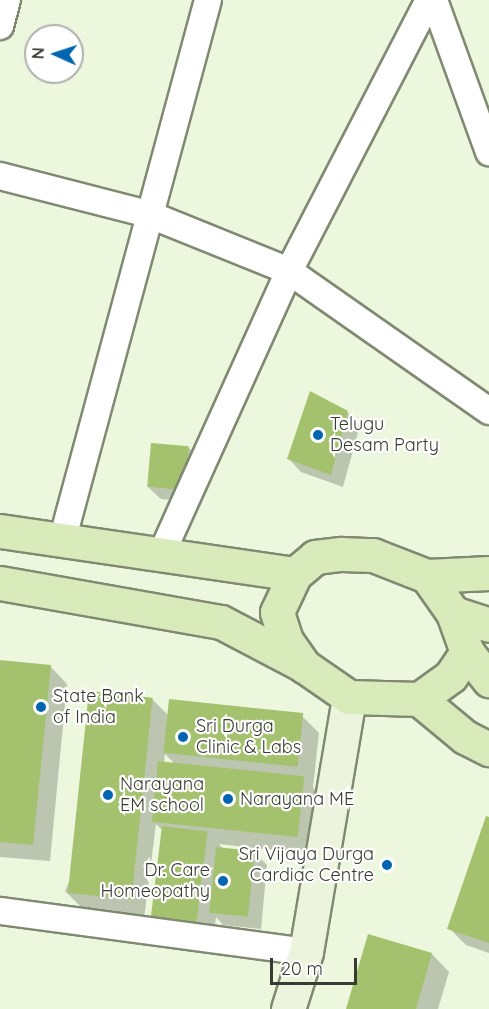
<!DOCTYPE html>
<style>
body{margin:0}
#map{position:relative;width:489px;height:1009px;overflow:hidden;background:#ecf7dd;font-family:Quicksand,sans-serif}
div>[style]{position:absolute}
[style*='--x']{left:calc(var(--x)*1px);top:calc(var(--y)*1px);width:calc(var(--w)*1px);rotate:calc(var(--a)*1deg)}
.shadow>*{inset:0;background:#0003}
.building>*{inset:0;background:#a4c26e;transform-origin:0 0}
.roads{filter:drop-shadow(2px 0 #808972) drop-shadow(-2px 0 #808972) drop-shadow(0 2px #808972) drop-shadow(0 -2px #808972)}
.street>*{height:26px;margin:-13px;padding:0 13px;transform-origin:13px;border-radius:13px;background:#fff}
.secondary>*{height:33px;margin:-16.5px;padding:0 16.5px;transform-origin:16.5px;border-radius:16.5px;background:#ecf4dd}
.primary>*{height:33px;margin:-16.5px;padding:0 16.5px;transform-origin:16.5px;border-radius:16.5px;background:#d9eabb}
.dots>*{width:16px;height:16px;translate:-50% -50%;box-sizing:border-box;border:3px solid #fff;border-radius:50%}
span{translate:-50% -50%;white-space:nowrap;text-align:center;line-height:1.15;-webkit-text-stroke:4.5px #fff;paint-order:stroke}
.poi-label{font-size:18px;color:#373b31}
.left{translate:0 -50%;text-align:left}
.right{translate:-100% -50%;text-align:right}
.north{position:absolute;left:24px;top:24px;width:60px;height:60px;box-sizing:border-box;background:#fff;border:2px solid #afb1ad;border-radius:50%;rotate:273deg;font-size:16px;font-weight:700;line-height:24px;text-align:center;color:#373b31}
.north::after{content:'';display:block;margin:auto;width:21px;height:27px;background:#0065b1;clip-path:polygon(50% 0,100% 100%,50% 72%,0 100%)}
.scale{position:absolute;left:270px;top:958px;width:87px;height:27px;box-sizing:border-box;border:3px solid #373b31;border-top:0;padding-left:8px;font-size:18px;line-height:21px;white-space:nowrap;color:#373b31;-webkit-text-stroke:4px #fff;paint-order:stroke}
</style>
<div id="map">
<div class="shadow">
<div style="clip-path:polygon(347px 412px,360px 425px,343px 487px,301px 472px,289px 459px)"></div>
<div style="clip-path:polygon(189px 448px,201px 460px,198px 502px,161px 499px,148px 487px)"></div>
<div style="clip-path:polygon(0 661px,50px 666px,67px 684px,50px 861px,0 857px)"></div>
<div style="clip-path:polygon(evenodd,152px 699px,168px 715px,302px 716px,319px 733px,313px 788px,321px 795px,314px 855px,219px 844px,223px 849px,254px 852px,267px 865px,261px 929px,223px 925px,216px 917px,213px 939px,169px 933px,152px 916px,163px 831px,156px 824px,144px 919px,82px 908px,65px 891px,152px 699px,165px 754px,176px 765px,164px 763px,165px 754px)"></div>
<div style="clip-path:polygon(489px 819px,489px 953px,466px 945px,449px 928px)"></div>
<div style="clip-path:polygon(369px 936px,432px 954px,449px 972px,438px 1009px,348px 1009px)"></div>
</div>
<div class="building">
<div style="clip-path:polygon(310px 391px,348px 411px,331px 475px,287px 459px)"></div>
<div style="left:151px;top:443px;width:38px;height:44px;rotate:5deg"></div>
<div style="clip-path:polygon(0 660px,51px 665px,33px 845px,0 842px)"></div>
<div style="left:89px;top:691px;width:64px;height:203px;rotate:6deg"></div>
<div style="left:169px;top:699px;width:135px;height:54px;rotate:6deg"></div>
<div style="left:158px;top:761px;width:147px;height:61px;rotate:6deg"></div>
<div style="clip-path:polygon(486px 816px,489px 817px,489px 943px,447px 929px)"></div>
<div style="left:162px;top:826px;width:46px;height:91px;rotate:7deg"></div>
<div style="left:216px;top:847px;width:39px;height:66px;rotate:6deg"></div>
<div style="clip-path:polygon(368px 934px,432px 953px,416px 1009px,346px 1009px)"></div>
</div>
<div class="roads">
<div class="street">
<div style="--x:434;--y:0;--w:162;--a:70.1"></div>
<div style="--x:0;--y:26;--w:27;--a:-75"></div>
<div style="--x:0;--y:176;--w:153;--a:14.4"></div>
<div style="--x:148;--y:214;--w:152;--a:22"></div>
<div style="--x:289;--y:271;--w:244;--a:35"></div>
<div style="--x:62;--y:541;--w:560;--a:-74.9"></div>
<div style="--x:161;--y:555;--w:312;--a:-65.7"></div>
<div style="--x:289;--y:271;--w:305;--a:-62.7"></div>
<div style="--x:0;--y:911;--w:309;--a:7.6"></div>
</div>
<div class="secondary">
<div style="--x:288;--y:1009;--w:60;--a:-72.5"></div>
<div style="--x:306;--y:952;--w:259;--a:-80.4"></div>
</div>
<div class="primary">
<div style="--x:0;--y:531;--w:298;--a:8.3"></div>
<div style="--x:341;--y:554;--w:32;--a:2"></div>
<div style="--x:373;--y:555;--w:58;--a:21.3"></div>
<div style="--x:427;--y:576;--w:45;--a:54.9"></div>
<div style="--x:453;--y:613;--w:41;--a:70.3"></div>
<div style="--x:467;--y:652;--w:29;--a:124"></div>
<div style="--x:451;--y:676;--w:39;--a:144"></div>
<div style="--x:419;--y:699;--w:70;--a:-178.4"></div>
<div style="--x:349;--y:697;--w:55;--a:-145.4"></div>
<div style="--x:304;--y:666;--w:32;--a:-125"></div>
<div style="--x:286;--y:640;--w:29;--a:-108"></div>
<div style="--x:277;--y:612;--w:42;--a:-64.7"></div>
<div style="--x:295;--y:574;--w:26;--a:-40"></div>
<div style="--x:315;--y:557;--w:26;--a:-7"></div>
<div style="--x:427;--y:576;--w:62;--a:-2.8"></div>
<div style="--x:0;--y:583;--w:224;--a:10"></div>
<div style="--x:221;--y:622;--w:93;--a:27.7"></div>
<div style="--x:453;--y:613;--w:38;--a:18"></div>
<div style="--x:467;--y:652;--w:36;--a:52"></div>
<div style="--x:419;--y:699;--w:60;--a:39.6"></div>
<div style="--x:465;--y:737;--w:27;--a:27"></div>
</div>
</div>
<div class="dots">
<div style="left:318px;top:435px;background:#0065b1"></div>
<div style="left:41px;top:707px;background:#0065b1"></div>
<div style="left:183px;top:737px;background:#0065b1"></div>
<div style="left:108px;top:795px;background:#0065b1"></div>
<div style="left:228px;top:799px;background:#0065b1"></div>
<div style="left:387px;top:865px;background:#0065b1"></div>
<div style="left:223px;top:881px;background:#0065b1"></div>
</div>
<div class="poi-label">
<span class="left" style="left:330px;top:435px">Telugu<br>Desam Party</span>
<span class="left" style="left:53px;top:707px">State Bank<br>of India</span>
<span class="left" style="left:196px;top:737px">Sri Durga<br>Clinic &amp; Labs</span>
<span class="left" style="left:120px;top:795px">Narayana<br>EM school</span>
<span class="left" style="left:240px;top:799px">Narayana ME</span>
<span class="right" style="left:374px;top:865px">Sri Vijaya Durga<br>Cardiac Centre</span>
<span class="right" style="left:210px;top:881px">Dr. Care<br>Homeopathy</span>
</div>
<div class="north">N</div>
<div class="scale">20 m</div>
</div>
